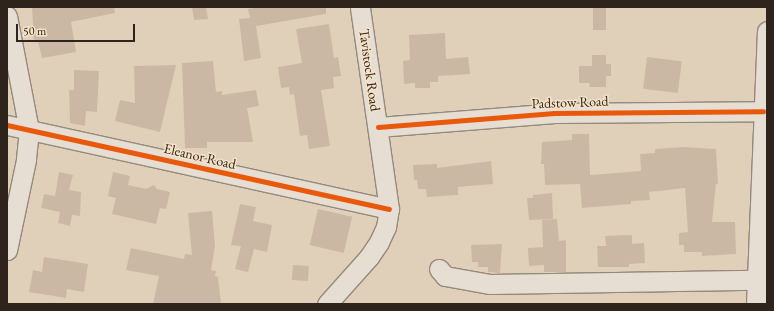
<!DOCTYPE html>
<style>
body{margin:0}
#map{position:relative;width:774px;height:311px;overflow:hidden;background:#e1d0b9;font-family:"EB Garamond",serif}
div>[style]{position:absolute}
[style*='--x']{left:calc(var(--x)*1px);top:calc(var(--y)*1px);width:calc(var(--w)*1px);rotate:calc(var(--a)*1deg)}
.building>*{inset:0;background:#cbb8a4;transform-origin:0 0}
.roads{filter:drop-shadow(1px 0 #94897b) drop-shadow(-1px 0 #94897b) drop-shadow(0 1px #94897b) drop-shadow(0 -1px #94897b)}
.minor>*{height:19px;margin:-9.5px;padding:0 9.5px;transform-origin:9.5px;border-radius:9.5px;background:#e6ded2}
.cycleway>*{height:5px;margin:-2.5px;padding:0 2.5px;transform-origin:2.5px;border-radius:2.5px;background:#e8590c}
span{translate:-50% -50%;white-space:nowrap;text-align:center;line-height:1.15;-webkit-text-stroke:3px #f6e2c7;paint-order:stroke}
.street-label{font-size:14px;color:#2f241b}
.frame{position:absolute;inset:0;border:8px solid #2f241b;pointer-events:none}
.scale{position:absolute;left:16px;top:24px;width:119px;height:18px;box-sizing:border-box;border:2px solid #2f241b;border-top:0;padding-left:5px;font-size:12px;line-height:14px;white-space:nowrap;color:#2f241b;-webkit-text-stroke:3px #f6e2c7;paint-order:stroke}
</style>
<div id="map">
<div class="building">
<div style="clip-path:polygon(32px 7px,114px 7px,115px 13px,71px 22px,76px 52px,42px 58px,38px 41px,34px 42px)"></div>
<div style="clip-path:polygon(192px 7px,206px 7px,208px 19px,194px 20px)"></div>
<div style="clip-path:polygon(258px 7px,326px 7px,326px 14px,256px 26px,261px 58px,244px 61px,239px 19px,250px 18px,248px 9px)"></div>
<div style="left:593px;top:7px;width:13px;height:23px"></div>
<div style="clip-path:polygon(329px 24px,334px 58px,338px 57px,341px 76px,333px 77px,334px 88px,321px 90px,330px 146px,309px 149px,307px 135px,300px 136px,294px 94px,290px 95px,289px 87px,281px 88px,278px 67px,302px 63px,296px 29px)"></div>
<div style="clip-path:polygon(445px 33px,446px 59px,468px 57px,470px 74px,438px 76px,438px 82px,430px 82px,430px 88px,415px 88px,415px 83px,404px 84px,403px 61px,410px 60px,409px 35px)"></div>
<div style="clip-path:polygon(592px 55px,606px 55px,606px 64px,611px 64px,611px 76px,606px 76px,606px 87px,590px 87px,589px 83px,579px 83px,579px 66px,592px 66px)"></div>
<div style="left:647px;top:57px;width:35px;height:32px;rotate:7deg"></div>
<div style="clip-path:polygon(213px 61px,216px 92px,222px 91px,222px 95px,256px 90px,259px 106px,247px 108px,253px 142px,207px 142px,207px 148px,185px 148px,182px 63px)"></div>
<div style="clip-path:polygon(176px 65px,160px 132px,115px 121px,120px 100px,135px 103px,134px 66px)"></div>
<div style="clip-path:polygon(74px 70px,99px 71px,97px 112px,86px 111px,85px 126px,70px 123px,69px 90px,74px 90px)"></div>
<div style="clip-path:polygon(572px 134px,589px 134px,590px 175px,641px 171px,640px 154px,655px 153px,655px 149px,683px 147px,716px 149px,718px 184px,716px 184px,712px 222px,735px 222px,736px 254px,702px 256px,702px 252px,684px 252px,684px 245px,679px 245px,679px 233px,688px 232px,685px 188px,649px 192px,650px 200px,631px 201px,631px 204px,582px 208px,580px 184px,545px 185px,544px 164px,541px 164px,542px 142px,572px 140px)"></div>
<div style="clip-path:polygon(491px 161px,493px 184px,458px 187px,458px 195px,427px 197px,426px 189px,418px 189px,417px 180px,414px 180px,413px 165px,437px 164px,437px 168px)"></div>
<div style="clip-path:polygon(59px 172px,73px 175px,69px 190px,81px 192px,80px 216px,72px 215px,70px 226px,58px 223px,60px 212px,41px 208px,44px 194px,55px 196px)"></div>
<div style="clip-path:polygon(113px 172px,130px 176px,128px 185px,146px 189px,154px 185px,157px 189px,170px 192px,166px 209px,160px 208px,156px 224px,112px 214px,116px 198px,108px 196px)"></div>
<div style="clip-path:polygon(552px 193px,553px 219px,529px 220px,527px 198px,533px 198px,533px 195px)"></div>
<div style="clip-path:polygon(240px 204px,256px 207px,253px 221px,272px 225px,267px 252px,254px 249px,248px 272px,235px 269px,241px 246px,231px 245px)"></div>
<div style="left:318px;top:209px;width:35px;height:37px;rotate:13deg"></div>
<div style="clip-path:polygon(212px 211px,215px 246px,211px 270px,216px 271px,215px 276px,218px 277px,221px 304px,153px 304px,159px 276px,126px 270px,131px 248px,184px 259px,185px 254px,192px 255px,188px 213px)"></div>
<div style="clip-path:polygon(557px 219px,559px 241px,566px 240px,566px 272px,544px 272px,544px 265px,529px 266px,528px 248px,543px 247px,542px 220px)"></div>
<div style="clip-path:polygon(632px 235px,632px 244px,644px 243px,645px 263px,629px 264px,629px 267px,598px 267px,597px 246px,606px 246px,605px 236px)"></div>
<div style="clip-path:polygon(502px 244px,500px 273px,488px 272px,488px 267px,478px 267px,478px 262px,472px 262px,471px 245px)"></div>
<div style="clip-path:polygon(44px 257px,88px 264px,84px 292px,67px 289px,66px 298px,29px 292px,33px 270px,42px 272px)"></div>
<div style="left:293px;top:265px;width:16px;height:15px;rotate:4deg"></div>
</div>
<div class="roads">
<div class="minor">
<div style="--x:7;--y:16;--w:116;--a:79.1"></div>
<div style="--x:29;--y:130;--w:30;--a:96"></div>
<div style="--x:26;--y:160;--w:92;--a:101.9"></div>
<div style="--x:7;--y:125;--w:391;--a:12.4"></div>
<div style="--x:378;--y:127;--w:177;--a:-4.5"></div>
<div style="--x:554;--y:113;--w:209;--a:-0.5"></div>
<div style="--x:439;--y:269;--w:9;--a:49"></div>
<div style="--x:445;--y:276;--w:46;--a:10.1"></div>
<div style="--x:490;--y:284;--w:266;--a:-0.9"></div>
<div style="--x:327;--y:304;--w:63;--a:-48.2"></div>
<div style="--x:369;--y:257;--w:18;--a:-56"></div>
<div style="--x:379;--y:242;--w:17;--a:-65"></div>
<div style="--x:386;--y:227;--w:18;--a:-81"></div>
<div style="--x:389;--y:209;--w:204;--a:-98.2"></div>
<div style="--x:756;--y:304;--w:273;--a:-87.7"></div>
</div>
</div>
<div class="cycleway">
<div style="--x:7;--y:125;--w:391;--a:12.4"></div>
<div style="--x:378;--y:127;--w:177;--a:-4.5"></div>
<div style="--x:554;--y:113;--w:209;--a:-0.5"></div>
</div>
<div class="street-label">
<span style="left:370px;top:70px;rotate:82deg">Tavistock Road</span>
<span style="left:570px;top:102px;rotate:-2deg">Padstow Road</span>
<span style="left:200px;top:156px;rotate:13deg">Eleanor Road</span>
</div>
<div class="frame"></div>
<div class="scale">50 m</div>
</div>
